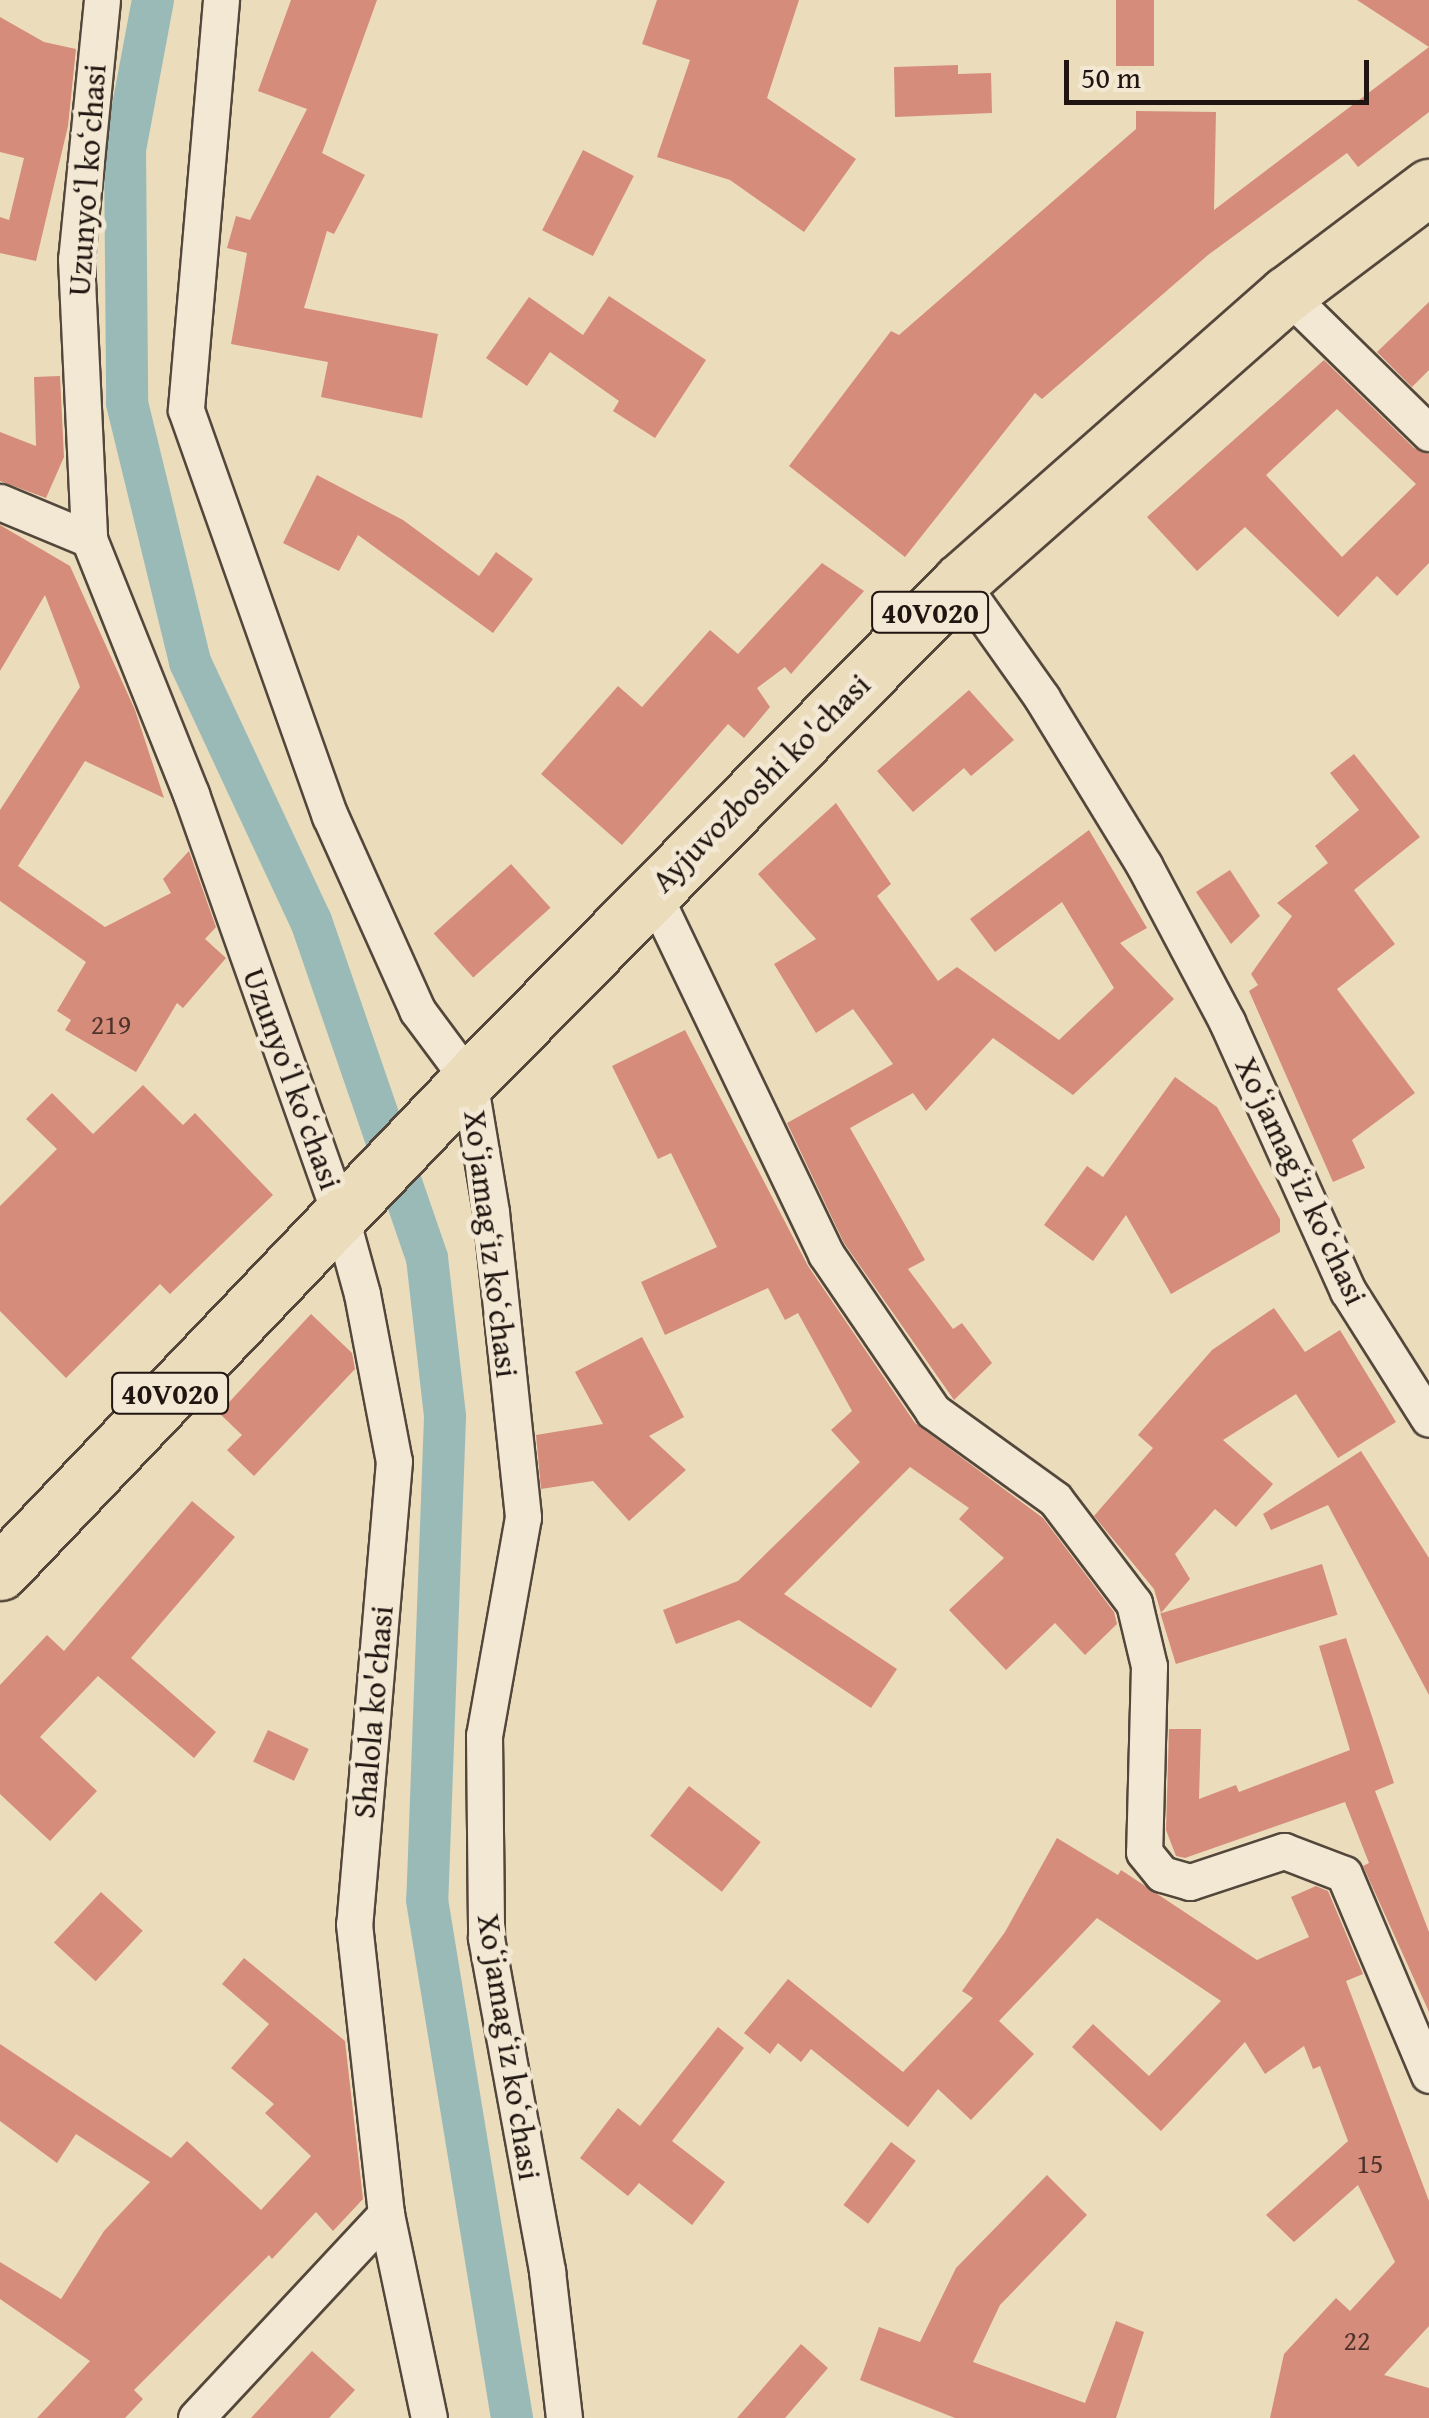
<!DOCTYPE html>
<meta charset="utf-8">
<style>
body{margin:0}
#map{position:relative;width:1429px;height:2418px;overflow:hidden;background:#ebdcbc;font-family:"Gentium Book Plus",serif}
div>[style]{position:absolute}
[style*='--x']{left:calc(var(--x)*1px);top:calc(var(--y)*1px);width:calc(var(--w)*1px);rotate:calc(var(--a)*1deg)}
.canal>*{height:42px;margin:-21px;padding:0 21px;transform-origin:21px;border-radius:21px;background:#9abab8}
.building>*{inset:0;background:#d68c7b;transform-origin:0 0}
.roads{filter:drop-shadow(2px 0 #53473b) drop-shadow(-2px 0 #53473b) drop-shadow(0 2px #53473b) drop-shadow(0 -2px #53473b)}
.minor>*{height:35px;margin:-17.5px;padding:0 17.5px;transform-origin:17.5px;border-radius:17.5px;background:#f2e8d3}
.primary>*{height:55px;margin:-27.5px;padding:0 27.5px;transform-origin:27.5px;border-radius:27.5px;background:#ebdcbc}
span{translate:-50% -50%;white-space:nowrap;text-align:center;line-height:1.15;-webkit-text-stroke:10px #f2e8d3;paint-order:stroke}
.number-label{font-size:28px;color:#4e332b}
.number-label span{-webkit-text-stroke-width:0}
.shield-label span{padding:2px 8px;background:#f2e8d3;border:2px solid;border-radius:8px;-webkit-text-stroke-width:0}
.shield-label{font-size:30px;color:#201510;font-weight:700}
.street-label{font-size:32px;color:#201510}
.scale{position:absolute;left:1064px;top:60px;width:305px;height:45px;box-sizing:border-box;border:5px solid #201510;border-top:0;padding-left:12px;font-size:30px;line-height:35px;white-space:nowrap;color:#201510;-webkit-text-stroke:8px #f2e8d3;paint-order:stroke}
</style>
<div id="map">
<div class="canal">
<div style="--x:153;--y:0;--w:152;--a:100.6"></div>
<div style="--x:125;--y:149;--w:254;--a:89.5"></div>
<div style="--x:127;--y:403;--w:267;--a:76.3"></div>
<div style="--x:190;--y:662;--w:286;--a:65"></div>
<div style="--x:311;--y:921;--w:356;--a:71"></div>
<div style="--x:427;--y:1258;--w:160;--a:83.5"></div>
<div style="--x:445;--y:1417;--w:483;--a:92.1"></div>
<div style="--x:427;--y:1900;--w:525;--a:80.68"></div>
</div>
<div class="building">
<div style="clip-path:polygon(291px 0,377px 0,322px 153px,365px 175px,334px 234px,327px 231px,304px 308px,438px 334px,422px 418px,321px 397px,328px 362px,231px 344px,247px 253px,227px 248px,236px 216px,250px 220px,307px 109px,258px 91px)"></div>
<div style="clip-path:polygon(657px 0,799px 0,767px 98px,856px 159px,804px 232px,730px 180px,657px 157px,690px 60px,642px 44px)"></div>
<div style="left:1116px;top:0;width:38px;height:66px"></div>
<div style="clip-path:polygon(1357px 0,1429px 0,1429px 112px,1358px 167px,1347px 153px,1208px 255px,1042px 399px,1035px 393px,905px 557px,789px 466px,891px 331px,899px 335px,1136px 129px,1136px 111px,1216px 112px,1214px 210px,1429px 47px)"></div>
<div style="clip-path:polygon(0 17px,44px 42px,76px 49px,68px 126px,36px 261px,0 253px,0 217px,9px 220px,24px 158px,0 152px)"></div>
<div style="clip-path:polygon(958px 65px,958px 74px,991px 73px,992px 113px,895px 117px,894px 67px)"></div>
<div style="left:583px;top:150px;width:57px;height:90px;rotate:27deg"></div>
<div style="clip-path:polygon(609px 296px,706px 360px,655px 438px,613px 411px,619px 401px,550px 352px,527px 386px,486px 358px,529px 297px,583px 335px)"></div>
<div style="clip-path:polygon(1429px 302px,1429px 370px,1412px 387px,1377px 352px)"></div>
<div style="clip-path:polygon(evenodd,1324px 360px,1414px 448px,1429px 454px,1429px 563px,1397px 596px,1377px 576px,1338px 617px,1245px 527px,1197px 571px,1147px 517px,1324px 360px,1337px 409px,1416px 484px,1342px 557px,1266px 475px,1337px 409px)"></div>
<div style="clip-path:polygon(60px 376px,64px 457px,46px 498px,0 481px,0 432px,36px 446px,34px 377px)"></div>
<div style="clip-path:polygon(317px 475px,403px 520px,479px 576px,496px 552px,533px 579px,493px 633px,358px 535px,339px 571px,283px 543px)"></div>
<div style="clip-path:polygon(0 525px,70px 566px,135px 710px,164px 798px,85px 761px,18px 866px,105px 927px,171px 893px,163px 879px,189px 851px,216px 927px,205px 939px,226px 958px,183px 1008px,177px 1003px,136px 1072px,65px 1030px,71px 1020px,57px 1011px,86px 962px,0 901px,0 810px,80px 687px,45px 595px,0 671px)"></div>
<div style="clip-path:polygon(822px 563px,864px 591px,791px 674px,785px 667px,757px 688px,770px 707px,744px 738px,728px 724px,622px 845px,541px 774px,618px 686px,642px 707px,710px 630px,738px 654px)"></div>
<div style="clip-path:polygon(969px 690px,1014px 740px,971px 776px,964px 768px,913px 812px,877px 771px)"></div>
<div style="clip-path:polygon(1354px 754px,1420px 837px,1354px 890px,1395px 944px,1337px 989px,1415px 1093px,1352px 1140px,1365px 1168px,1333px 1182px,1249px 991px,1258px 985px,1251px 974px,1292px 916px,1277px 903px,1328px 863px,1315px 846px,1359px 810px,1330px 773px)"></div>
<div style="clip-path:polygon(836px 803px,891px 884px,877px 896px,938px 981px,957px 967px,1059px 1040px,1114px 988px,1062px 902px,995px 952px,970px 919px,1089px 830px,1147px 928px,1120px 943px,1174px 999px,1073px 1095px,993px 1038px,926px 1111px,913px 1093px,850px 1128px,925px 1260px,908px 1269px,953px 1329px,962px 1323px,992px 1363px,954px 1400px,844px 1243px,787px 1123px,893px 1064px,853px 1009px,816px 1033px,774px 964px,816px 939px,758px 874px)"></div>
<div style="left:511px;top:864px;width:59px;height:104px;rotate:48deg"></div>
<div style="clip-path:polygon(1230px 870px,1260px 916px,1231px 944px,1196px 892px)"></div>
<div style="clip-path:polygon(685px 1030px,808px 1266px,915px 1423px,1043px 1518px,1114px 1612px,1117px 1624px,1085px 1655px,1055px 1623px,1006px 1670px,949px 1610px,1004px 1558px,959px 1519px,969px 1508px,910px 1467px,784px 1594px,897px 1669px,871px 1708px,739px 1620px,676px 1644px,663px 1610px,738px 1581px,860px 1462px,831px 1430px,852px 1411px,798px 1313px,785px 1320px,768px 1288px,665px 1335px,641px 1282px,717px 1247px,671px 1153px,658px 1159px,612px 1066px)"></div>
<div style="clip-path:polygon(1175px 1077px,1217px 1107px,1280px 1219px,1280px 1232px,1171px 1294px,1126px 1215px,1093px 1261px,1044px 1225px,1087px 1166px,1103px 1177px)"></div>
<div style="clip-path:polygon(143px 1085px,183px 1125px,195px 1113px,273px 1195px,170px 1294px,160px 1284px,66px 1378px,0 1311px,0 1206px,57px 1149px,26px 1119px,52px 1093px,93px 1134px)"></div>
<div style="clip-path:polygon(1274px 1308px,1305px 1352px,1340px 1330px,1396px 1422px,1338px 1458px,1296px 1394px,1223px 1440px,1273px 1484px,1236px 1527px,1215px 1509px,1175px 1554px,1190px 1579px,1161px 1613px,1154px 1589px,1094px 1516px,1153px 1448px,1138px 1435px,1212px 1350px)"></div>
<div style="clip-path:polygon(311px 1314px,352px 1353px,355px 1369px,254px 1476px,227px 1450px,242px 1435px,219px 1413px)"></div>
<div style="clip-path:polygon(642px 1337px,684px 1417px,649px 1436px,686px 1470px,629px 1521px,593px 1481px,541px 1489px,536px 1435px,603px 1424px,575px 1372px)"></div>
<div style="clip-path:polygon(1361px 1451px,1429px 1558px,1429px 1695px,1328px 1505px,1271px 1530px,1263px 1514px)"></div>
<div style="clip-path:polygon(192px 1501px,235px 1537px,131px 1658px,216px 1732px,194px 1758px,98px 1676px,40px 1737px,97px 1791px,50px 1841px,0 1794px,0 1685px,47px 1635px,64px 1651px)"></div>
<div style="left:1322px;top:1564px;width:53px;height:169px;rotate:73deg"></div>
<div style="clip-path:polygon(1346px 1638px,1394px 1783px,1375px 1791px,1429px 1932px,1429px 2012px,1363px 1866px,1369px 1863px,1345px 1802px,1185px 1858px,1176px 1856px,1166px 1830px,1169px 1729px,1201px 1729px,1199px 1799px,1236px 1785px,1239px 1792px,1350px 1750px,1319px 1646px)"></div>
<div style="left:268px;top:1730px;width:45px;height:35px;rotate:25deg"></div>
<div style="left:689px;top:1786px;width:91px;height:63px;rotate:38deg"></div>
<div style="clip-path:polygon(1057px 1838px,1118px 1875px,1121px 1870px,1257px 1960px,1309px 1937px,1291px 1897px,1316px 1886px,1328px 1891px,1363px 1974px,1346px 1981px,1429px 2201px,1429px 2326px,1384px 2375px,1429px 2388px,1429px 2418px,1270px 2418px,1284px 2354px,1336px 2298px,1350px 2311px,1395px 2262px,1358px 2185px,1294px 2242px,1266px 2215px,1348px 2141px,1320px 2066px,1313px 2069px,1304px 2046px,1265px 2074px,1245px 2042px,1161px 2131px,1072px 2047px,1093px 2024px,1149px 2076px,1221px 2001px,1097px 1918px,999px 2021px,1034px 2054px,971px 2120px,938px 2089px,908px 2127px,811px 2049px,801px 2062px,778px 2043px,770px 2054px,744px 2033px,788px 1979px,903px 2072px,973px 1998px,962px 1991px,1005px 1932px)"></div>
<div style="left:101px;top:1892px;width:57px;height:69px;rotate:43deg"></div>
<div style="clip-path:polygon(244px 1958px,345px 2041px,363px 2199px,333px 2231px,316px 2212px,272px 2259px,269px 2255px,134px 2390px,143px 2399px,125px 2418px,37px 2418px,90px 2361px,0 2299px,0 2262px,61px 2299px,104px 2231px,150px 2182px,76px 2134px,57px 2163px,0 2121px,0 2044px,171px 2158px,187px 2141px,261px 2210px,311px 2156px,265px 2113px,274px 2104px,231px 2068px,269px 2024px,222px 1984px)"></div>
<div style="clip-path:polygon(718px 2027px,744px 2048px,672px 2141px,725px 2182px,692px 2225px,639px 2183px,628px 2196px,580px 2158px,618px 2108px,640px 2126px)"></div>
<div style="left:891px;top:2142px;width:31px;height:79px;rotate:37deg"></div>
<div style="clip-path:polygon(1047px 2175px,1087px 2215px,1000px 2305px,973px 2362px,1085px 2403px,1116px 2321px,1144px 2332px,1116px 2418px,955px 2418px,860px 2380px,879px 2327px,920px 2342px,956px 2268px)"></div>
<div style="clip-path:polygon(801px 2344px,828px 2368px,785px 2418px,737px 2418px)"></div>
<div style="clip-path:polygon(312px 2351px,355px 2390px,329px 2418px,251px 2418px)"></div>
</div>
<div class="roads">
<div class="minor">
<div style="--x:102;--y:0;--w:260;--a:95.7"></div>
<div style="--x:76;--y:259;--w:280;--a:87.3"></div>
<div style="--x:89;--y:539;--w:275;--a:68.2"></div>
<div style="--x:191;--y:794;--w:446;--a:70.5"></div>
<div style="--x:340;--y:1214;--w:83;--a:74.6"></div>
<div style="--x:362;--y:1294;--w:170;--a:79.2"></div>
<div style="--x:394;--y:1461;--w:465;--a:94.9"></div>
<div style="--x:354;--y:1924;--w:292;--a:83.7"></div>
<div style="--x:386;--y:2214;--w:208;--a:78.1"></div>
<div style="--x:221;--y:0;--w:411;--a:94.9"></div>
<div style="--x:186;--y:410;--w:431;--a:70.5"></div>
<div style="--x:330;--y:816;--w:213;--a:65.8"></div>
<div style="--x:417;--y:1010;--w:87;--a:53.4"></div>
<div style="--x:469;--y:1080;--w:134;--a:80.5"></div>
<div style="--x:491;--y:1212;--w:307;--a:84"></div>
<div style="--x:523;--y:1517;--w:221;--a:100.1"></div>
<div style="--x:484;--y:1735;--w:203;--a:89.4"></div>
<div style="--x:486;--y:1938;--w:339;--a:79.6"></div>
<div style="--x:547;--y:2271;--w:148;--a:83.4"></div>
<div style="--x:1287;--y:294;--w:199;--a:44.4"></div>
<div style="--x:0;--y:502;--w:96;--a:22.6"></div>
<div style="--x:960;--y:582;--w:142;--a:54.7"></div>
<div style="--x:1042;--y:698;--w:196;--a:58.6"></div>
<div style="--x:1144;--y:865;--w:178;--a:62.1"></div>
<div style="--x:1227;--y:1022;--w:295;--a:65.8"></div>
<div style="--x:1348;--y:1291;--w:151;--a:57.7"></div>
<div style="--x:653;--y:893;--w:400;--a:64.4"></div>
<div style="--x:826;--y:1254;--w:190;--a:55.7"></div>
<div style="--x:933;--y:1411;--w:150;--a:35.8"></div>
<div style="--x:1055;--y:1499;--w:131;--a:52.8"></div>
<div style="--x:1134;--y:1603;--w:65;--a:76.6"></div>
<div style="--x:1149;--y:1666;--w:186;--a:91.5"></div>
<div style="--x:1144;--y:1852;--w:28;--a:51"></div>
<div style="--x:1162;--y:1874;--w:29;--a:16"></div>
<div style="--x:1190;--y:1882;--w:99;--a:-18.3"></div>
<div style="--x:1284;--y:1851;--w:64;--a:21"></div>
<div style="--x:1344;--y:1874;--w:218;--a:67.1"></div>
<div style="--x:196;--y:2418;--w:279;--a:-47"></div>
</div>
<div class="primary">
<div style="--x:0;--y:1572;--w:680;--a:-46.37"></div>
<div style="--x:469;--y:1080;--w:699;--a:-45.41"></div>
<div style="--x:960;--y:582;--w:436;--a:-41.4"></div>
<div style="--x:1287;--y:294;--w:178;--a:-37"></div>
</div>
</div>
<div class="number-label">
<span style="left:111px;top:1024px">219</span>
<span style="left:1370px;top:2163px">15</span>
<span style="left:1357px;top:2340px">22</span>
</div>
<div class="shield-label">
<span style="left:930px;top:612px">40V020</span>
<span style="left:170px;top:1393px">40V020</span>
</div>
<div class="street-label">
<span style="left:87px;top:180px;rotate:-86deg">Uzunyoʻl koʻchasi</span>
<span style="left:761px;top:783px;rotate:-45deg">Ayjuvozboshi ko'chasi</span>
<span style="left:292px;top:1079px;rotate:70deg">Uzunyoʻl koʻchasi</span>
<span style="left:1301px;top:1181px;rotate:65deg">Xoʻjamagʻiz koʻchasi</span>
<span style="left:491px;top:1244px;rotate:83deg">Xoʻjamagʻiz koʻchasi</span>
<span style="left:373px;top:1712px;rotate:-85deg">Shalola ko'chasi</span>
<span style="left:509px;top:2047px;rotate:81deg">Xoʻjamagʻiz koʻchasi</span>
</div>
<div class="scale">50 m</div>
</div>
